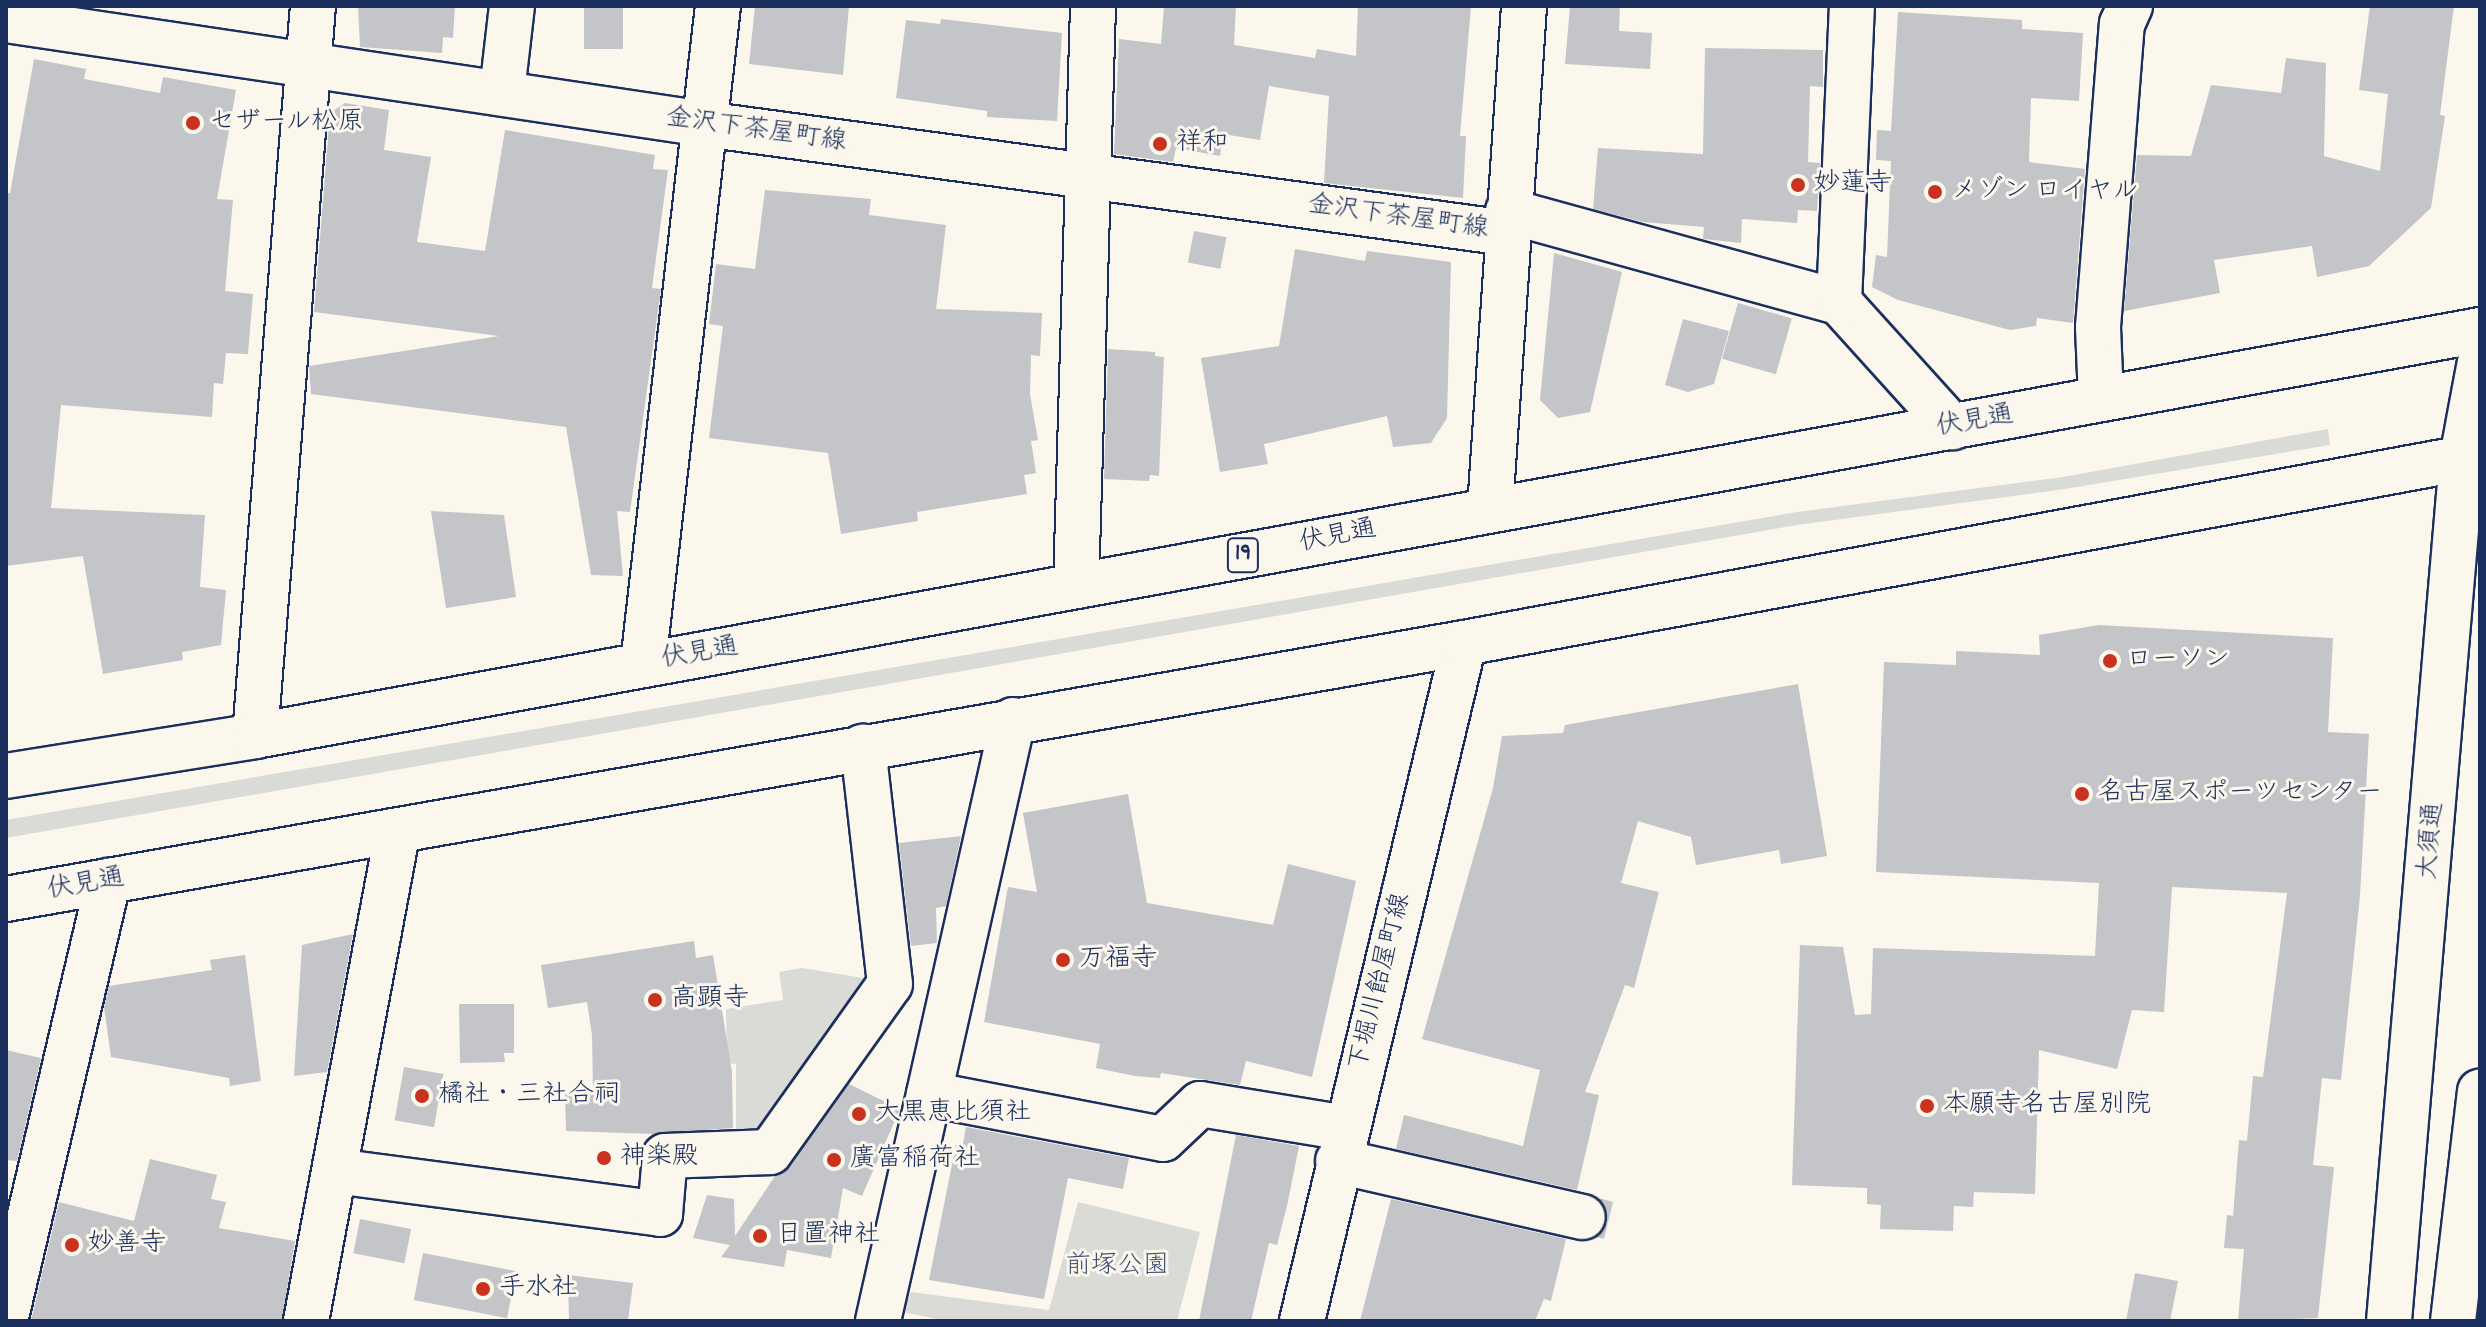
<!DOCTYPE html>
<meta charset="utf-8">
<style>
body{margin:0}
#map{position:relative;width:2486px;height:1327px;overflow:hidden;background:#fbf7ec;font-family:Dekko,"Klee One",sans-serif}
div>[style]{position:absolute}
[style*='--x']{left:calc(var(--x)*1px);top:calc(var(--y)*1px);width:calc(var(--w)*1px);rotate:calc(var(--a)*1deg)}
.green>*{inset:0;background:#dadad7}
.building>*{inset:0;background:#c3c5c9;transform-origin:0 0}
.roads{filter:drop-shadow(2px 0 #1b2f5e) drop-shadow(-2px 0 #1b2f5e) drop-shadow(0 2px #1b2f5e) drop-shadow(0 -2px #1b2f5e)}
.minor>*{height:44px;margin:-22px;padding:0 22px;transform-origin:22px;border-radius:22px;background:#fbf7ec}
.highway>*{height:44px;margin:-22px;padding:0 22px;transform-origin:22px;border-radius:22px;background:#fbf7ec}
.dots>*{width:22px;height:22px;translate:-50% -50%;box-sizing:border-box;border:4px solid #fbf7ec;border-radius:50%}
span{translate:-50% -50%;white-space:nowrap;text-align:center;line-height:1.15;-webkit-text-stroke:6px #fbf7ec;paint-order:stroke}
.shield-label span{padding:2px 6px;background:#fbf7ec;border:2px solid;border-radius:6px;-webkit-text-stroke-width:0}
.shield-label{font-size:24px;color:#1b2f5e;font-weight:700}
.poi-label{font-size:26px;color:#1b2f5e}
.left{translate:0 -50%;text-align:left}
.street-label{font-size:26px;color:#1b2f5e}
.park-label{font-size:26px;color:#415176}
.frame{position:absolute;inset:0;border:8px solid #1b2f5e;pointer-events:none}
</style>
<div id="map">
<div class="green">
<div style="clip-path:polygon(2328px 429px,2330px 445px,2065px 489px,1797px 525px,6px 838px,6px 820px,1797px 512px,2063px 477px)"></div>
<div style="clip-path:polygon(802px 968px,863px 978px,771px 1128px,736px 1129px,736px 1064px,727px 1063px,726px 1009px,783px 1000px,779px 972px)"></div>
<div style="clip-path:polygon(1078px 1202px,1200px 1232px,1177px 1321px,947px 1321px,902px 1312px,911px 1292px,1049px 1310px)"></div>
</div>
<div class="building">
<div style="clip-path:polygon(358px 6px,455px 6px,453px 38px,443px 37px,442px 53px,360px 47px)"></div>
<div style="left:584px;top:6px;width:39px;height:43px"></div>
<div style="clip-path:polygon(755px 6px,849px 6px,843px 75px,749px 64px)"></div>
<div style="clip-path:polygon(1164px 6px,1236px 6px,1234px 45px,1315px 58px,1317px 49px,1356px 56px,1358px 6px,1471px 6px,1460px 136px,1466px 136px,1463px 198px,1324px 183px,1329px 96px,1269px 86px,1260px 140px,1223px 134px,1220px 156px,1176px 148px,1173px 162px,1114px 154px,1119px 39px,1161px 44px)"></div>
<div style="clip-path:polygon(1570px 6px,1620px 6px,1619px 31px,1652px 33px,1650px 69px,1565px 64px)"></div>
<div style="clip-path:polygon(2370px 6px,2454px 6px,2440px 115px,2445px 116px,2431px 208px,2369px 266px,2317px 277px,2312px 246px,2214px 260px,2220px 293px,2124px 311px,2137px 155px,2191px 156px,2211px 85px,2281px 93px,2286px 58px,2326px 63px,2324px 156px,2380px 171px,2388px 94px,2359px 90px)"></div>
<div style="clip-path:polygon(1898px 12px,2022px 20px,2022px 29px,2083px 33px,2079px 101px,2031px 98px,2029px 162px,2085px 169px,2073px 323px,2037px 318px,2036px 326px,2010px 330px,1898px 300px,1872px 287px,1876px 255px,1887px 257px,1891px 161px,1876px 160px,1877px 130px,1891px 131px)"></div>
<div style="clip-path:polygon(941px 19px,1062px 33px,1057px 121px,987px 117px,987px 111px,896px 98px,906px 20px,940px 24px)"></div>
<div style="clip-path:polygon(1705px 48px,1823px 50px,1823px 87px,1810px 86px,1808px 162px,1820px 163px,1817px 211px,1798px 210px,1797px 223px,1742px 219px,1741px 243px,1703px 239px,1704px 227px,1643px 222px,1593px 209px,1598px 148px,1703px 154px)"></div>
<div style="clip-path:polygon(34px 59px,86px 69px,84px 79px,160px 93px,163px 77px,236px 90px,217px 199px,233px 200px,225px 291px,253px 294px,248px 354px,226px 353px,223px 384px,214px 383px,212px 417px,61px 405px,51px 508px,205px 515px,200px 587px,226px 590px,221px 645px,182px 652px,183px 660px,103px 674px,83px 556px,6px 566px,6px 193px,10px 193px)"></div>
<div style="clip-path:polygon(345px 103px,389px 110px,384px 150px,431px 157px,417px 242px,485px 251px,505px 130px,655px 155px,653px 169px,668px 170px,652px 288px,661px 289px,630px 512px,617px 511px,623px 576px,591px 575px,566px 427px,311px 394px,309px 366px,499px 336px,314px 312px,330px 113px)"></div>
<div style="clip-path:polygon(765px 190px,871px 199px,869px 215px,946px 225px,936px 309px,1042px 313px,1040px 356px,1031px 355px,1030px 394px,1038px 440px,1031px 441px,1036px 473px,1024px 475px,1027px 494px,917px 512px,918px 521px,841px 534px,828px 453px,709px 438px,723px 326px,709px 324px,716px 264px,755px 269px)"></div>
<div style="left:1194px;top:231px;width:33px;height:32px;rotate:11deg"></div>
<div style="clip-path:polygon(1295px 249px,1365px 261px,1367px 251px,1451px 262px,1447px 418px,1431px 443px,1393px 447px,1387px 416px,1264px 444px,1268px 464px,1220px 472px,1201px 358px,1279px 346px)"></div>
<div style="clip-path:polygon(1554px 253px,1622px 272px,1590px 412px,1558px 418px,1540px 400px)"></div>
<div style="left:1738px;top:303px;width:56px;height:58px;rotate:16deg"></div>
<div style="clip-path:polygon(1683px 319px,1729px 331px,1714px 384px,1688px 392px,1665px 385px)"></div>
<div style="clip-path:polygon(1108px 349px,1155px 352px,1155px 356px,1164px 357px,1159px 476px,1150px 475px,1149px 481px,1104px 479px)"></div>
<div style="clip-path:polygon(431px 511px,504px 515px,516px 597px,446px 608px)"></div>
<div style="clip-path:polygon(2099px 625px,2333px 638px,2328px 732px,2369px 734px,2360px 896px,2341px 1080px,2322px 1078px,2313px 1165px,2334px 1167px,2318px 1318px,2238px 1321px,2244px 1249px,2224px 1248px,2227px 1215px,2233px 1216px,2239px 1140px,2247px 1141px,2253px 1076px,2263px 1077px,2287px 893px,2172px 887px,2164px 1012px,2132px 1010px,2117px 1069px,2039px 1050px,2035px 1194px,1974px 1192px,1973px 1207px,1954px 1206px,1953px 1231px,1880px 1229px,1881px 1205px,1867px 1204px,1867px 1188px,1792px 1185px,1800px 945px,1843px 947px,1855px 1015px,1871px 1014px,1873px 948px,2095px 956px,2099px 883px,1876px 872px,1884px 662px,1956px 665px,1956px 651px,2040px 655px,2039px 635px)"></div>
<div style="clip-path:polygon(1798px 684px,1827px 856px,1781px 864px,1779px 850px,1696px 865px,1691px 837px,1638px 821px,1621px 883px,1659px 892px,1634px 988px,1625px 985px,1585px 1092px,1599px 1095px,1577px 1190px,1396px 1149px,1404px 1115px,1523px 1146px,1540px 1070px,1422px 1039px,1493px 788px,1502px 736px,1563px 733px,1565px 725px)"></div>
<div style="clip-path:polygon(1128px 794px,1147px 903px,1273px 925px,1288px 864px,1356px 881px,1312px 1077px,1246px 1061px,1240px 1085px,1161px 1073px,1160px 1078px,1135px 1076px,1096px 1068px,1100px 1044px,984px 1022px,1008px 887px,1037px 892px,1023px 813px)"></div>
<div style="clip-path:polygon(961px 836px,946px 906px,936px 908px,937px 943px,911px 946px,899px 843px)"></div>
<div style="clip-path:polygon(353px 934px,327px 1072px,294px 1076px,302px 945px)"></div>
<div style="clip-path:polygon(694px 941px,696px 958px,713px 955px,732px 1072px,733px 1128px,653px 1134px,566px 1131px,565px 1094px,593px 1094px,592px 1035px,587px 1002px,548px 1008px,541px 965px)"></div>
<div style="clip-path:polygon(245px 955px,261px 1081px,230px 1086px,229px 1078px,111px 1057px,104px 1007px,109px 986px,212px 970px,210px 960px)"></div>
<div style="clip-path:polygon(459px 1004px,514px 1004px,514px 1053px,504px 1053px,505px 1062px,460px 1063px)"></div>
<div style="clip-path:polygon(6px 1050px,41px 1058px,17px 1161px,6px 1160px)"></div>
<div style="left:404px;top:1067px;width:40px;height:54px;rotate:10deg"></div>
<div style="clip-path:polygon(849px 1084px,900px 1109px,862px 1196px,843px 1188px,831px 1258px,787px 1250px,784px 1267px,721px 1257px,730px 1245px,693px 1238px,707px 1195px,734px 1199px,735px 1236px,775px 1176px,790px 1167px)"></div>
<div style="clip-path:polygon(966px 1127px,1129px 1158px,1123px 1189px,1068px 1178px,1044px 1299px,929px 1280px,956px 1144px,963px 1144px)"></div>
<div style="clip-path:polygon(1236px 1135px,1299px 1146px,1287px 1206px,1277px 1245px,1269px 1243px,1251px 1321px,1199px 1321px)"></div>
<div style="clip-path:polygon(150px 1159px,217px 1175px,211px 1199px,226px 1202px,219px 1228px,295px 1241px,282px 1321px,31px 1321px,59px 1202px,134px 1221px)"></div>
<div style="clip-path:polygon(1599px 1198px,1613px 1202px,1604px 1239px,1596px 1237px,1607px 1222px)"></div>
<div style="clip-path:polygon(1391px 1199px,1566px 1239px,1551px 1301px,1544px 1299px,1535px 1321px,1360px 1321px)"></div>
<div style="left:360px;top:1219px;width:52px;height:35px;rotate:11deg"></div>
<div style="left:423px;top:1253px;width:95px;height:48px;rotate:11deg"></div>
<div style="clip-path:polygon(2135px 1273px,2178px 1281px,2170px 1321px,2126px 1321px)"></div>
<div style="clip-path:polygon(568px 1275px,633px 1283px,628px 1321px,569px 1321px)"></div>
</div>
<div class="roads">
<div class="minor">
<div style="--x:6;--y:20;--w:706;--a:8.47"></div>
<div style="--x:704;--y:124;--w:810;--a:7.73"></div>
<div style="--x:502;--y:92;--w:87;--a:-83.4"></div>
<div style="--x:1508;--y:211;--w:343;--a:15.4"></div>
<div style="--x:1839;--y:302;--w:169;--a:47.9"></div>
<div style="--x:1839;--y:302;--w:296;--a:-87.5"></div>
<div style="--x:2101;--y:399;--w:72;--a:-92.4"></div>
<div style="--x:2098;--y:327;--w:304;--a:-85.5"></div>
<div style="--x:2122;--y:24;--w:20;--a:-66"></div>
<div style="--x:1490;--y:509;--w:504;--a:-86.13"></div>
<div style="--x:1076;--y:586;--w:580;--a:-88.32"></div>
<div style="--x:643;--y:664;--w:662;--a:-83.5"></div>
<div style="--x:255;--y:736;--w:732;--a:-85.46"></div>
<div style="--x:929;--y:1094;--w:238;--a:10.9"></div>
<div style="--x:1163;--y:1139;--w:51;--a:-43.4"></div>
<div style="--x:1200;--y:1104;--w:148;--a:9.3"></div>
<div style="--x:1338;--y:1161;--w:251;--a:12.9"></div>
<div style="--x:335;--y:1171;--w:328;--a:7.5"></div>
<div style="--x:660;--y:1214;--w:58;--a:-85.1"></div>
<div style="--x:665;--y:1156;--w:105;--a:-2.2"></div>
<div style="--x:770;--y:1152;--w:206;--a:-54.5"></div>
<div style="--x:890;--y:984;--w:239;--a:-96.5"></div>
<div style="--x:6;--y:1317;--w:448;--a:-76.8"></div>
<div style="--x:306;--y:1321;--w:496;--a:-79.4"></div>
<div style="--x:878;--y:1321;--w:616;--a:-77.34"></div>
<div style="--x:1302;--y:1321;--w:697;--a:-76.56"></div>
<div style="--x:2389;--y:1321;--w:866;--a:-85.16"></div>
<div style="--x:2462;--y:458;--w:98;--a:-79.4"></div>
<div style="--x:2453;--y:1321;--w:231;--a:-83.3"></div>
</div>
<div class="highway">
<div style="--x:6;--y:776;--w:252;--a:-9.1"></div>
<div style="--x:255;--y:736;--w:2262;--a:-10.34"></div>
<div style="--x:6;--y:899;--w:1480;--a:-9.96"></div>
<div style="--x:1464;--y:643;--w:1033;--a:-10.48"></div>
</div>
</div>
<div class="dots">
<div style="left:193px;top:123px;background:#c8321e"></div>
<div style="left:1160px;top:144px;background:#c8321e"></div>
<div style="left:1798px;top:185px;background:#c8321e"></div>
<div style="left:1935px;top:192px;background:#c8321e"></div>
<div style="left:2110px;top:661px;background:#c8321e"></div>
<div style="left:2082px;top:794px;background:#c8321e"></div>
<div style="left:1063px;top:960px;background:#c8321e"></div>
<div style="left:655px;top:1000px;background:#c8321e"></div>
<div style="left:422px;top:1096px;background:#c8321e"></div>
<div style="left:1927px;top:1106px;background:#c8321e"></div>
<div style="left:859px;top:1114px;background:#c8321e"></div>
<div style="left:604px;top:1158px;background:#c8321e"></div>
<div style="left:834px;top:1160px;background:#c8321e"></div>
<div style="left:760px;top:1236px;background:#c8321e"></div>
<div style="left:72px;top:1245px;background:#c8321e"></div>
<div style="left:483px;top:1289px;background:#c8321e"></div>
</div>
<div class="shield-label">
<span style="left:1243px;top:555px">19</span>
</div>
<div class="poi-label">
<span class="left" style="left:209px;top:123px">セザール松原</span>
<span class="left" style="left:1176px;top:144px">祥和</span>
<span class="left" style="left:1814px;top:185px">妙蓮寺</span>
<span class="left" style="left:1951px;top:192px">メゾン ロイヤル</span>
<span class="left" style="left:2126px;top:661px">ローソン</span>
<span class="left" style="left:2098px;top:794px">名古屋スポーツセンター</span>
<span class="left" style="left:1079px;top:960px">万福寺</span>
<span class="left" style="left:671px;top:1000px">高顕寺</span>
<span class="left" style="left:438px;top:1096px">橘社・三社合祠</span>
<span class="left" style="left:1943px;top:1106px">本願寺名古屋別院</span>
<span class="left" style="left:875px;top:1114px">大黒恵比須社</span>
<span class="left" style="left:620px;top:1158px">神楽殿</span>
<span class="left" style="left:850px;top:1160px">廣富稲荷社</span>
<span class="left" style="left:776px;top:1236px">日置神社</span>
<span class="left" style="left:88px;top:1245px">妙善寺</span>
<span class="left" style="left:499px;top:1289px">手水社</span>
</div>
<div class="street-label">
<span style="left:756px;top:131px;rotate:8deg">金沢下茶屋町線</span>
<span style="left:1398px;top:218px;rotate:8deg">金沢下茶屋町線</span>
<span style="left:1975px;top:422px;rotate:-10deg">伏見通</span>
<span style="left:1338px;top:537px;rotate:-11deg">伏見通</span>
<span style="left:700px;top:654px;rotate:-10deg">伏見通</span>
<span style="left:2432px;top:841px;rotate:-85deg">大須通</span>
<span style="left:86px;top:885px;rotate:-10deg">伏見通</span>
<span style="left:1381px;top:982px;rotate:-76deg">下堀川飴屋町線</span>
</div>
<div class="park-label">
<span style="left:1117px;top:1267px">前塚公園</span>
</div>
<div class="frame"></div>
</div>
